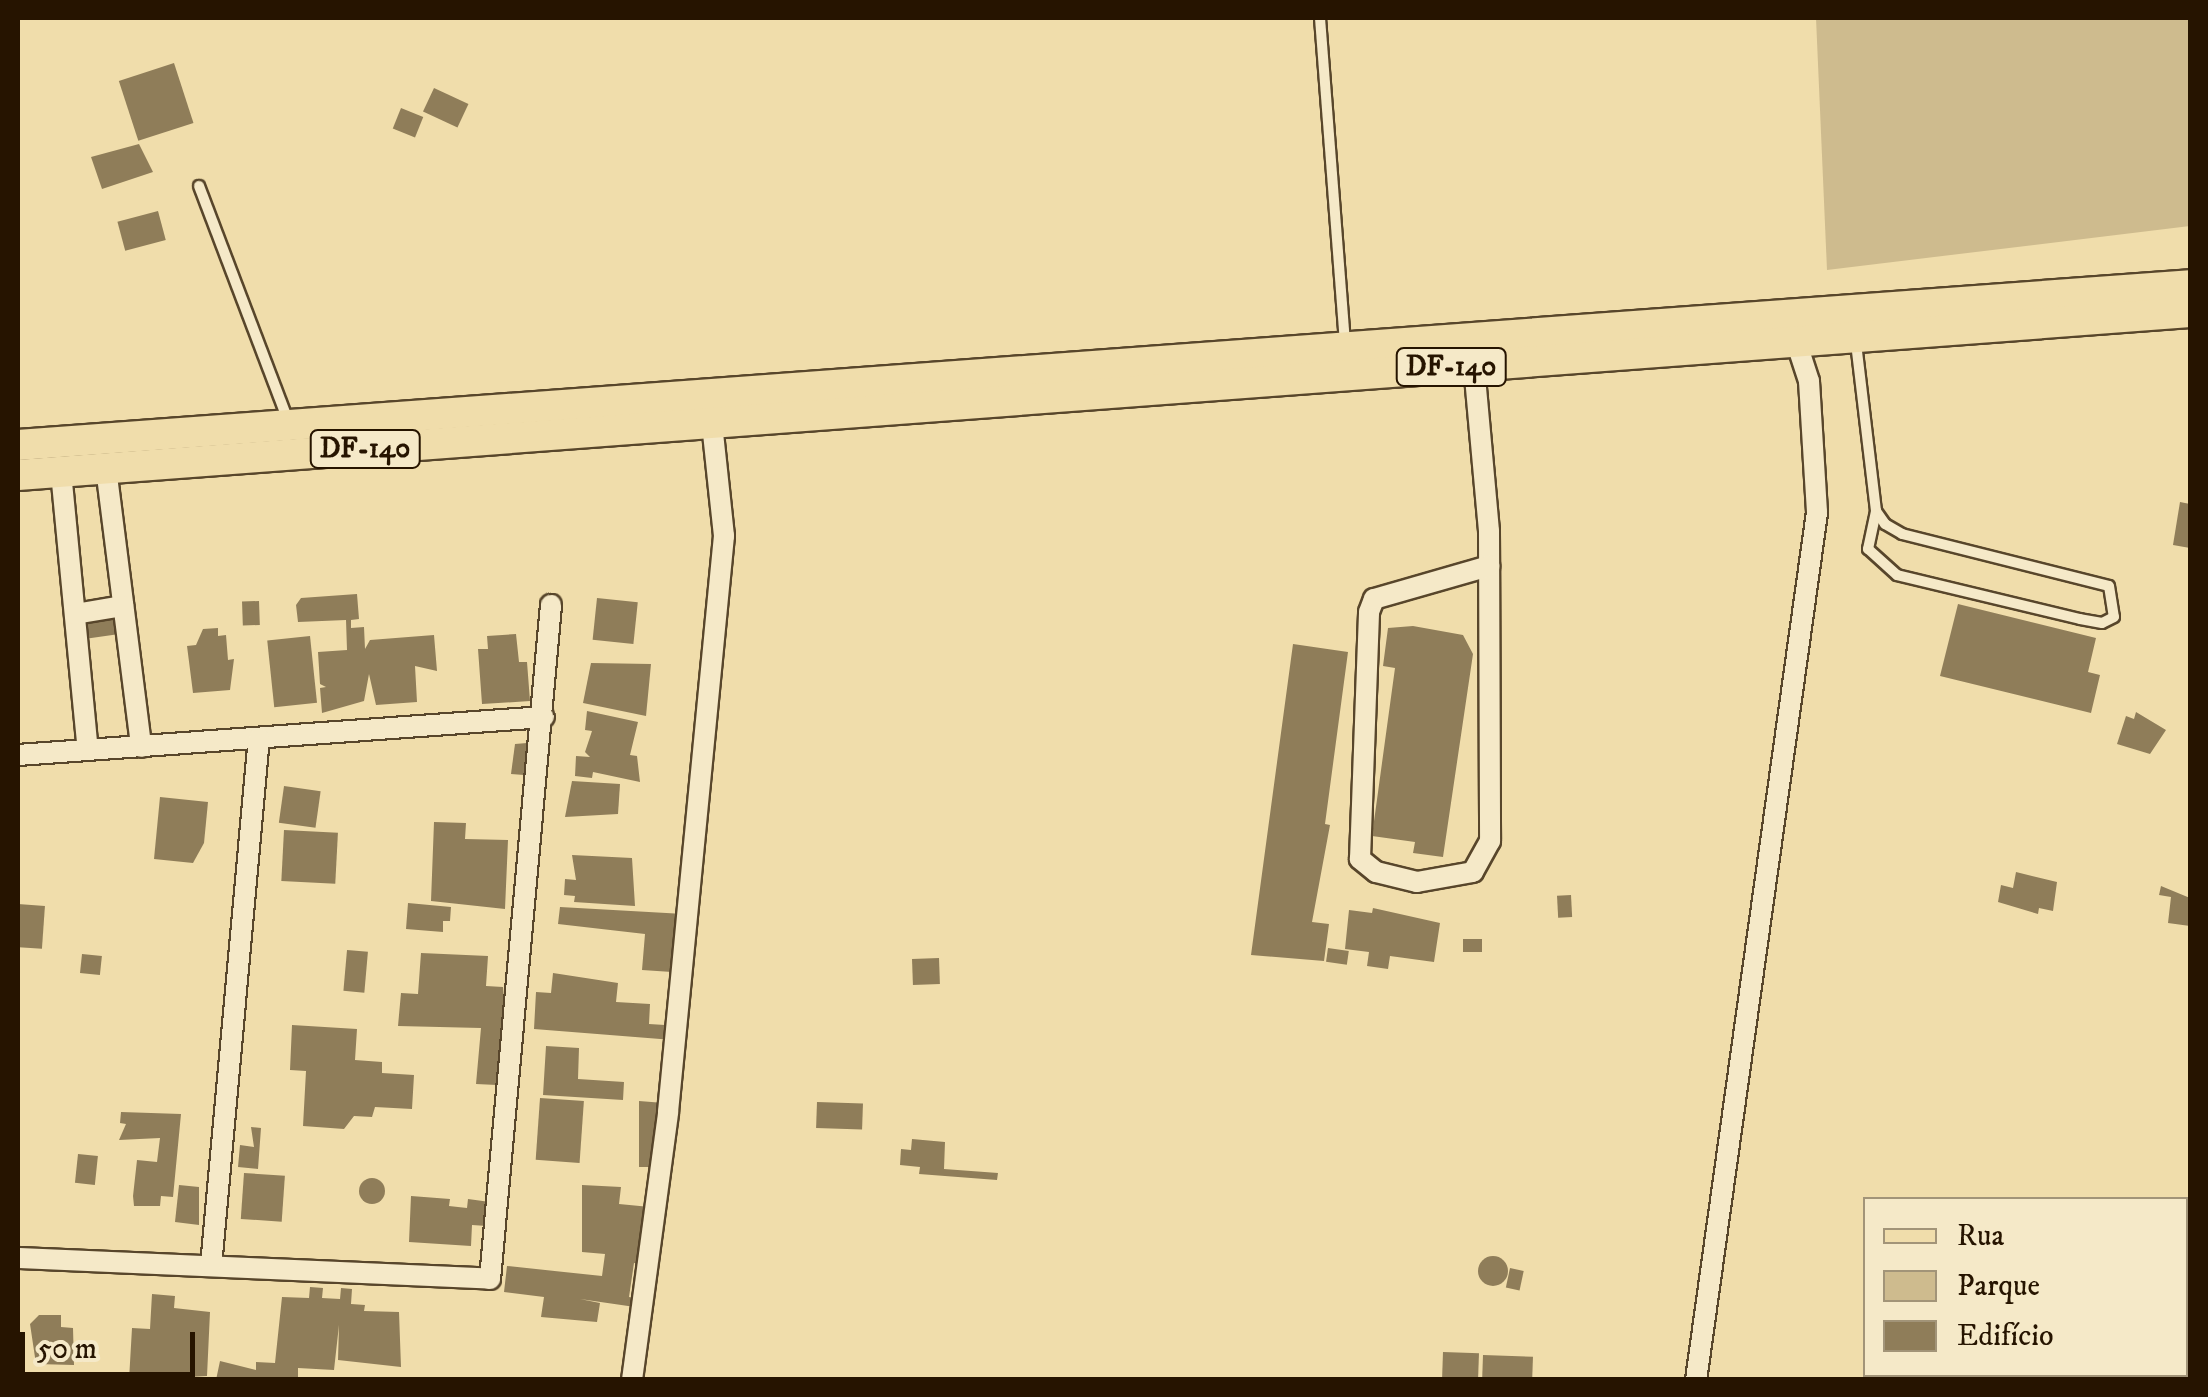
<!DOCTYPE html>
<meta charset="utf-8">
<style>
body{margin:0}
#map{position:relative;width:2208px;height:1397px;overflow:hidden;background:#f0ddab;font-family:"IM FELL DW Pica",serif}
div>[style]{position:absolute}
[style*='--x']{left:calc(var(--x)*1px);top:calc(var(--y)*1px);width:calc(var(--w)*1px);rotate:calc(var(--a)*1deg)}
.green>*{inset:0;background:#cebb8e}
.building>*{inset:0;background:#8f7d59;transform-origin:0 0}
.round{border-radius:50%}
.roads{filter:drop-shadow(2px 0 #58462b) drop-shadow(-2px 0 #58462b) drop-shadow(0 2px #58462b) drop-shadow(0 -2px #58462b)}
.lane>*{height:10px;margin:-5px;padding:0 5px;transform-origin:5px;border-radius:5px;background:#f5e9c8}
.street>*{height:20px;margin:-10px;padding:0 10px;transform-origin:10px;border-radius:10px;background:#f5e9c8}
.primary>*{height:30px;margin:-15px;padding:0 15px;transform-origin:15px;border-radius:15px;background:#f0ddab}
span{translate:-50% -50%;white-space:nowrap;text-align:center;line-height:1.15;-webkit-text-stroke:10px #f5e9c8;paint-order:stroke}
.shield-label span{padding:2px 8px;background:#f5e9c8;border:2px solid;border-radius:8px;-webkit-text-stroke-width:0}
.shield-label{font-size:28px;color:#261400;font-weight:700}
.frame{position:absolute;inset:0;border:20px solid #261400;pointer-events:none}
.legend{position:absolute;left:1863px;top:1197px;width:325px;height:180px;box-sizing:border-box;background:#f5e9c8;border:2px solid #a29478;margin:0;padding:12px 18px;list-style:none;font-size:30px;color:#261400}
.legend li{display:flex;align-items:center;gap:20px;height:50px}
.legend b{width:50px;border:2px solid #a29478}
.scale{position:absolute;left:20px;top:1332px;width:175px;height:45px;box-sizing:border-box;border:5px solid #261400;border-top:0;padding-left:12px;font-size:30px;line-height:35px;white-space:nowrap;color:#261400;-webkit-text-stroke:8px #f5e9c8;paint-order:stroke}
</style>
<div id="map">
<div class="green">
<i style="clip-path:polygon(1816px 18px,2190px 18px,2190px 226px,1827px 270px)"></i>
</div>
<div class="building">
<i style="left:174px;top:63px;width:63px;height:58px;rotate:72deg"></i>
<i style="left:434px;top:88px;width:38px;height:26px;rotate:25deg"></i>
<i style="left:401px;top:108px;width:24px;height:22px;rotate:22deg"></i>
<i style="clip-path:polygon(139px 144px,153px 172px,102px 189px,91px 157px)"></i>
<i style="left:158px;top:211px;width:30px;height:42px;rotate:75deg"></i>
<i style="clip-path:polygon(2180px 502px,2190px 504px,2190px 548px,2173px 545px)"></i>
<i style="clip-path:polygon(357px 594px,359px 619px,351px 620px,351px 628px,364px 627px,365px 649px,370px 640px,434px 635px,437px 671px,415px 666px,417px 702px,376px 705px,369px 674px,364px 701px,322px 713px,320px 688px,326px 687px,320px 684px,318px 652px,347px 650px,346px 620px,298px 622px,296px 605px,301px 598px)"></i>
<i style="left:597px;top:598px;width:41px;height:42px;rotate:6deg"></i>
<i style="left:259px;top:601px;width:24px;height:17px;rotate:88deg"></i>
<i style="clip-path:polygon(1958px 604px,2096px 638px,2088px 672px,2100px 675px,2091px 713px,1940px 676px)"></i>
<i style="left:118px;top:612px;width:22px;height:53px;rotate:82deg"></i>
<i style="clip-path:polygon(1413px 626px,1463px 635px,1473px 654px,1443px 857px,1413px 853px,1415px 842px,1372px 836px,1395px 668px,1383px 666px,1388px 628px)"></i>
<i style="clip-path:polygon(218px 628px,218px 636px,226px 635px,228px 660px,234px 659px,230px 690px,193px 693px,187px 646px,196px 645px,203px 629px)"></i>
<i style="clip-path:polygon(516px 634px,519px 662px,527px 662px,530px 701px,482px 704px,478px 649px,488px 649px,487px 636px)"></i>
<i style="left:310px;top:636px;width:67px;height:43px;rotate:84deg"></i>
<i style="clip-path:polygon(1293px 644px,1348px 652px,1325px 824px,1330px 825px,1312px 922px,1329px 924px,1324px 961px,1251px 955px)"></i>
<i style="clip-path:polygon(591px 663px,651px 664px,646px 716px,583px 703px)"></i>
<i style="clip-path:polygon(587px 711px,638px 722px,630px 755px,637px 756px,640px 782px,593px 772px,592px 778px,575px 776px,576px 756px,590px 757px,585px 752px,592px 731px,585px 730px)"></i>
<i style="clip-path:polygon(2136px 712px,2166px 730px,2150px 754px,2117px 744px,2126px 716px,2134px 719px)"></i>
<i style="clip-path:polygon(527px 743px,524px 775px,511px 774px,515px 744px)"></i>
<i style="clip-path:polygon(572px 781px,620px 784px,618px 814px,565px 817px)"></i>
<i style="left:284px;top:786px;width:37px;height:37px;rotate:8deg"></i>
<i style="clip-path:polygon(160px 797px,208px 802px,204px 843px,193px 863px,154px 859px)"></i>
<i style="clip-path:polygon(434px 822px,466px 823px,465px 839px,508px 840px,505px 909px,431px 901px)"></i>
<i style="left:284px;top:830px;width:54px;height:51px;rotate:3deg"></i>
<i style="clip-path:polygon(572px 855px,632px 858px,635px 906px,574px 902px,575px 896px,564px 895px,565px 879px,576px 880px)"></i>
<i style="clip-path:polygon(2016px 872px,2057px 882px,2053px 911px,2039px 908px,2038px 914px,1998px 902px,2001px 885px,2013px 888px)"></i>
<i style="clip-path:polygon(2161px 886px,2190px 898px,2190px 926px,2168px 923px,2171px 897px,2159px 895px)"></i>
<i style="left:1571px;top:895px;width:22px;height:14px;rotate:87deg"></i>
<i style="clip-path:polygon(408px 903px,451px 907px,450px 921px,443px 921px,443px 932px,406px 929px)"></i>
<i style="left:18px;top:904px;width:27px;height:43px;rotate:4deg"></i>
<i style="clip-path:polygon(560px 907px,684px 914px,672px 972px,642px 970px,645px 934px,558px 924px)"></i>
<i style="clip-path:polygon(1373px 908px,1440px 923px,1434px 962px,1390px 956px,1388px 969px,1367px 966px,1369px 952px,1345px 949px,1349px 910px,1372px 913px)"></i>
<i style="left:1463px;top:939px;width:19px;height:13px"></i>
<i style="left:1328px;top:948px;width:21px;height:14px;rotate:8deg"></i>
<i style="left:347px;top:950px;width:21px;height:41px;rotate:5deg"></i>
<i style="clip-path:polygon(421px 953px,488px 956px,486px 986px,503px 987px,504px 1000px,497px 1085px,476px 1084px,481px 1028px,398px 1026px,401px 993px,418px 994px)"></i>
<i style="left:82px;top:954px;width:20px;height:19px;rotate:6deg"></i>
<i style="left:939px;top:958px;width:26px;height:27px;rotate:88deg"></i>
<i style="clip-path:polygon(553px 973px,618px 983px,616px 1002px,650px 1004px,649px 1024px,665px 1025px,673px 1040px,534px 1029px,536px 992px,551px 993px)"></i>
<i style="clip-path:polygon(292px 1025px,357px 1029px,355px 1060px,382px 1062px,382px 1073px,414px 1075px,412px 1109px,375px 1107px,372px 1117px,354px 1116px,344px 1129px,303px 1126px,306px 1071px,290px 1070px)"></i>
<i style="clip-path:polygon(546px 1046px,579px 1048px,578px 1079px,624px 1082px,623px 1100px,543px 1095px)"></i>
<i style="left:540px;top:1098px;width:44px;height:62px;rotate:4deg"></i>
<i style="clip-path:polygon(639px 1101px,664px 1103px,655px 1167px,639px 1167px)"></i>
<i style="left:817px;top:1102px;width:46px;height:26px;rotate:2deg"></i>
<i style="clip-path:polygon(121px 1112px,181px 1114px,173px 1197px,161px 1196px,160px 1206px,134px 1206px,133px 1196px,137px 1160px,157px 1162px,160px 1138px,119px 1140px,126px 1124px,120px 1123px)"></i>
<i style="clip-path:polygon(251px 1127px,261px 1128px,258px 1169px,238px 1167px,240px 1145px,254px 1147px)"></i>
<i style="clip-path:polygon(912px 1139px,945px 1142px,944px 1169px,998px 1173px,997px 1180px,919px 1174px,920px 1167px,900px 1165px,901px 1149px,911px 1150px)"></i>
<i style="left:78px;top:1154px;width:20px;height:29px;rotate:6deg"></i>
<i style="left:244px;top:1173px;width:41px;height:46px;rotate:4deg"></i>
<i class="round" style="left:359px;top:1178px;width:26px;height:26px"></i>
<i style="clip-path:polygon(179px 1185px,199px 1187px,199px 1225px,175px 1222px)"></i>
<i style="clip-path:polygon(582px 1185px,621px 1187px,619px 1204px,650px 1207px,642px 1264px,634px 1263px,629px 1297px,636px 1298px,635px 1307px,580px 1299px,600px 1303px,597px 1322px,541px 1317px,544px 1297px,504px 1292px,507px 1266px,602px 1276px,605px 1254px,582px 1252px)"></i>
<i style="clip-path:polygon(411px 1196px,450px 1199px,449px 1206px,467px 1208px,468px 1199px,490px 1202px,487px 1226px,472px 1225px,471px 1246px,409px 1242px)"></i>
<i class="round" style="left:1478px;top:1256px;width:30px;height:30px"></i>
<i style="left:1510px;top:1268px;width:14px;height:20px;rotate:12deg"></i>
<i style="clip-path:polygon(310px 1287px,323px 1288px,322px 1298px,340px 1299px,341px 1288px,352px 1289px,351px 1304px,365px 1305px,364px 1311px,399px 1312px,401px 1367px,338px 1360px,339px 1325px,334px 1370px,298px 1368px,298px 1380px,216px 1380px,220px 1361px,256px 1370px,256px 1362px,275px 1363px,282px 1297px,309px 1298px)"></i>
<i style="clip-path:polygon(152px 1294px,175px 1296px,174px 1308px,210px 1312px,207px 1376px,129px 1380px,132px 1328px,150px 1329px)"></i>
<i style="clip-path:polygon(39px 1315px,61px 1315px,61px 1327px,73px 1328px,74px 1365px,36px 1364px,30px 1324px)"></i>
<i style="left:1443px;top:1352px;width:36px;height:28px;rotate:2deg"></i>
<i style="left:1483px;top:1355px;width:50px;height:25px;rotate:2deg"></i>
</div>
<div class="roads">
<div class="lane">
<i style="--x:1320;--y:18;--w:329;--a:85.6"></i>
<i style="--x:199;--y:186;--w:250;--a:69.2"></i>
<i style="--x:1856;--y:343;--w:169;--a:83.2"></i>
<i style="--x:1876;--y:511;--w:16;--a:55"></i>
<i style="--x:1885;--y:524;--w:20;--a:30"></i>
<i style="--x:1902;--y:534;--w:213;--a:14.1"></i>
<i style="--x:2109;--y:586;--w:31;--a:81"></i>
<i style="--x:2114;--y:617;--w:13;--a:153"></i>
<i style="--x:2102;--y:623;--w:22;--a:-170"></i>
<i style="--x:2080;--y:619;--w:188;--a:-166.5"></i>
<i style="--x:1897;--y:575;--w:39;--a:-138"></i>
<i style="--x:1868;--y:549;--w:39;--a:-78"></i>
</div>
<div class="street">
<i style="--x:1474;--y:366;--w:166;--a:84.8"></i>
<i style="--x:1489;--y:531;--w:310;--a:89.8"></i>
<i style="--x:1490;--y:841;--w:35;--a:119"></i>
<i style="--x:1473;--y:872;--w:57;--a:169.9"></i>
<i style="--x:1417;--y:882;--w:42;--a:-166.3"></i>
<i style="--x:1376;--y:872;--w:21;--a:-141"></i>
<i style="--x:1360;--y:859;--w:247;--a:-87.9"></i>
<i style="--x:1369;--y:612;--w:14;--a:-69"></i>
<i style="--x:1374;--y:599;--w:120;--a:-16"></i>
<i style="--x:106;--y:468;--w:281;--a:82.8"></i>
<i style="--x:61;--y:472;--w:279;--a:84.5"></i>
<i style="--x:75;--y:614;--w:49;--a:-9.5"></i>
<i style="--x:18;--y:755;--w:527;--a:-4.13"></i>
<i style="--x:18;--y:1258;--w:472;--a:2.5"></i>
<i style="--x:490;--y:1279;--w:677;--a:-84.83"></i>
<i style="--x:211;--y:1266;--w:530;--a:-84.81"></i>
<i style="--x:632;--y:1380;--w:270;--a:-82.3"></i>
<i style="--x:668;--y:1112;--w:579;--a:-84.45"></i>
<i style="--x:724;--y:536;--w:114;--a:-96.1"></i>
<i style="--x:1696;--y:1380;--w:876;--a:-82.06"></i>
<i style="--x:1817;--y:512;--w:131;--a:-93.5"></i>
<i style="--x:1809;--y:381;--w:42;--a:-108"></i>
</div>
<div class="primary">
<i style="--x:18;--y:445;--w:2178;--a:-4.21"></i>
<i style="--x:18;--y:475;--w:2178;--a:-4.29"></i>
</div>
</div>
<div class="shield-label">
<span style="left:1451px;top:367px">DF-140</span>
<span style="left:365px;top:449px">DF-140</span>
</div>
<div class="frame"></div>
<ul class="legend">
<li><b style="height:12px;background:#f0ddab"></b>Rua</li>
<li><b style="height:28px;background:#cebb8e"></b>Parque</li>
<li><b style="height:28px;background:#8f7d59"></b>Edifício</li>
</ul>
<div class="scale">50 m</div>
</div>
